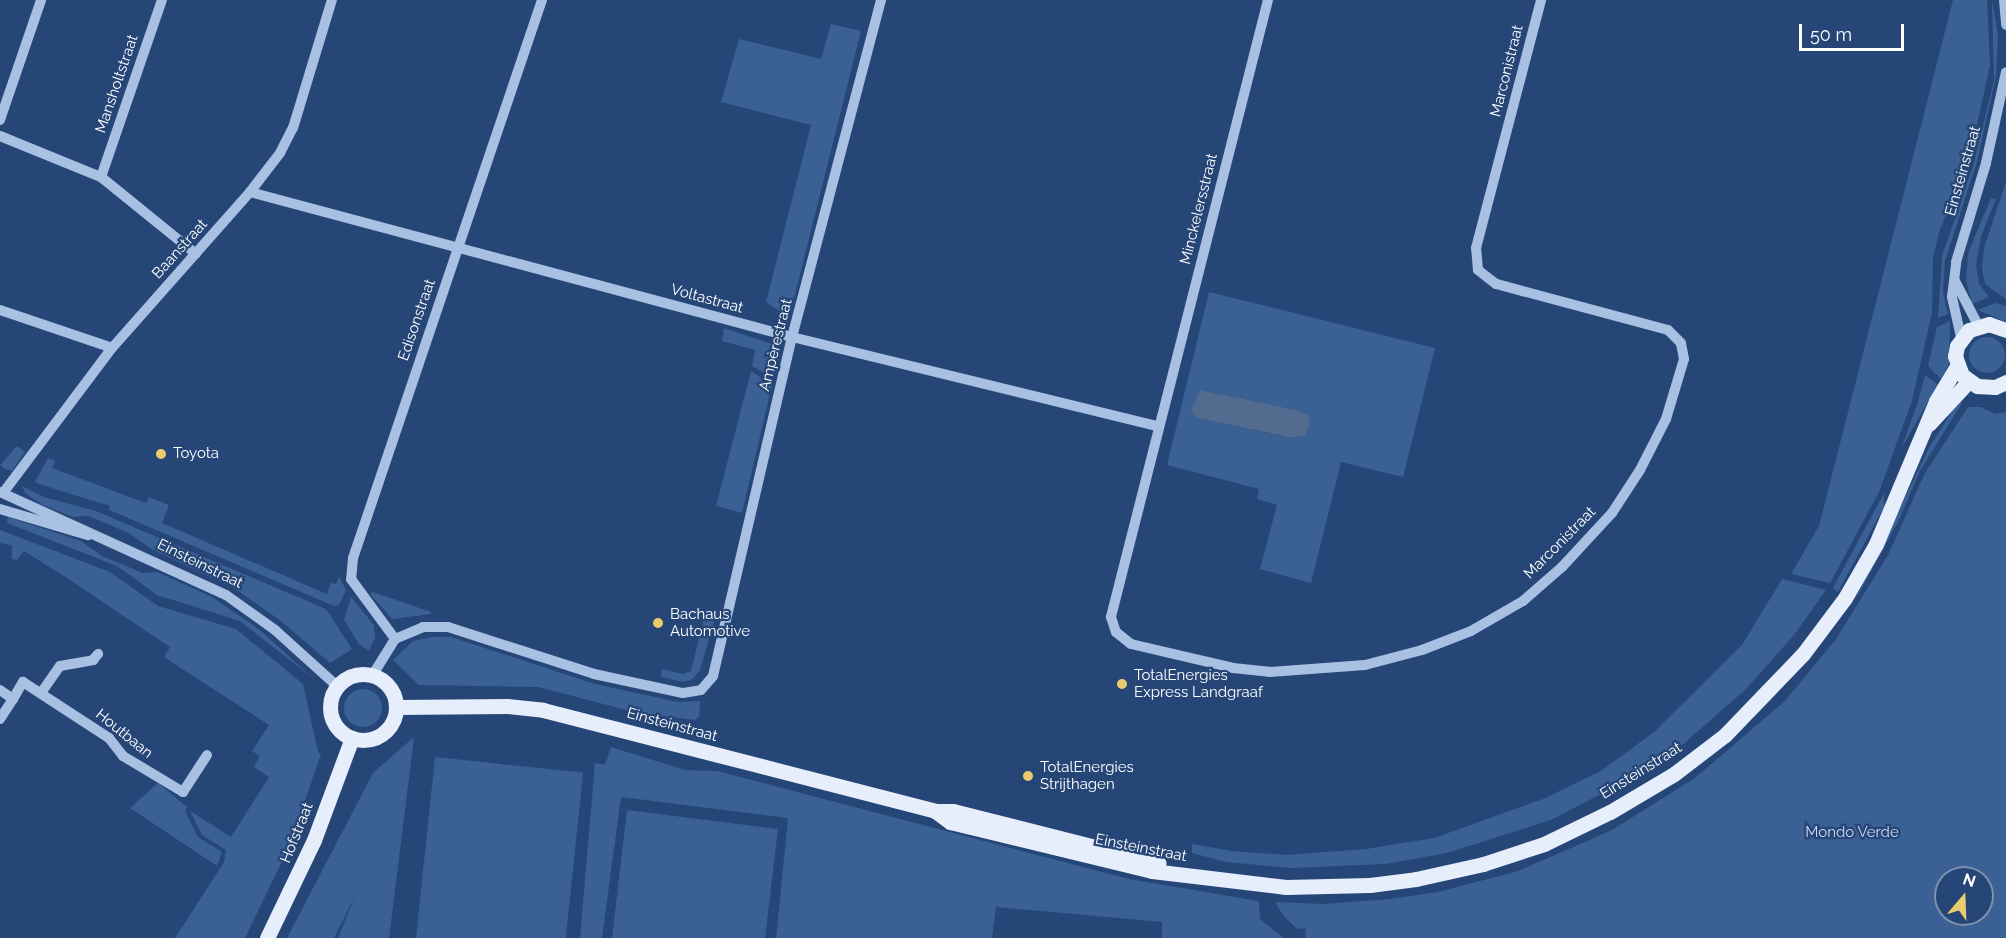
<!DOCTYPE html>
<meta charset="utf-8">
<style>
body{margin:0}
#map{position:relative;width:2006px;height:938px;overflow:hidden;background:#264677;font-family:Raleway,sans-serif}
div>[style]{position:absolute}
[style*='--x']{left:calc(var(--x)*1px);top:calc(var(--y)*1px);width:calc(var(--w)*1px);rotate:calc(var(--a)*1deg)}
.green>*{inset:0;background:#3a6094;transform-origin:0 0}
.round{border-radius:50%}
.water>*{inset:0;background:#536b8e}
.minor>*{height:10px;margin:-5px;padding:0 5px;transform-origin:5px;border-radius:5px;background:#a8c0e2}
.major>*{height:15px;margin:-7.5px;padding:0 7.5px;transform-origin:7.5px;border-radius:7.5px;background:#e6eefc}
.major>.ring{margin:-7.5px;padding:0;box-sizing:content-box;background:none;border:15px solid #e6eefc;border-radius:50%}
.dots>*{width:16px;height:16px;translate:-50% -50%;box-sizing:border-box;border:3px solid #264677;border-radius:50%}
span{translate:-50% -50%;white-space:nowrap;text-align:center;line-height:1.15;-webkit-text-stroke:4.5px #264677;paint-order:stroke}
.street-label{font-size:15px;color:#fff}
.poi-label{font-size:15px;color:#fff}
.left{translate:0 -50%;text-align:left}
.park-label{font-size:15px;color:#cadbf2}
.north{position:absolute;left:1934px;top:866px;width:60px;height:60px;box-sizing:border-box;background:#264677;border:2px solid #7d90ad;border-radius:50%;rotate:19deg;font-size:16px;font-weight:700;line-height:24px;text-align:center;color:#fff}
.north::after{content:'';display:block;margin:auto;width:21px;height:27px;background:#eacb6d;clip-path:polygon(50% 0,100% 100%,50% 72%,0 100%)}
.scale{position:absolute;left:1799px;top:24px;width:105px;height:27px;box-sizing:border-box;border:3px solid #fff;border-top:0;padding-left:8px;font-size:18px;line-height:21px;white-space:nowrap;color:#fff;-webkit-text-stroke:4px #264677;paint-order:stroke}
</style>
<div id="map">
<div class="green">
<i style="clip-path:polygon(1953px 0,1987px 0,1990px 65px,1970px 157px,1939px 232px,1933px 258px,1932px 312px,1912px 401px,1879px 492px,1830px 583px,1791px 574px,1819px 526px)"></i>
<i style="clip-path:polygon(1992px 0,1998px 35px,1996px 76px,1977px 162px,1945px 261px,1943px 292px,1948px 314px,1938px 318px,1942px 256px,1973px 166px,1994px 80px)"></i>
<i style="clip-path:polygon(831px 24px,861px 31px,789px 318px,766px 302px,811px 125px,721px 102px,739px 39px,821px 59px)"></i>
<i style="clip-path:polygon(2006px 182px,2006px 299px,1985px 284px,1982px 268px,1984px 248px)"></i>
<i style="clip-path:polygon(1991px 198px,1996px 199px,1981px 236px,1976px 265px,1979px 284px,1989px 297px,1972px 304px,1966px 281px,1968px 253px)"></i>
<i style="clip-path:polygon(evenodd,1209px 292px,1435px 348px,1403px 477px,1341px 462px,1311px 583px,1260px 569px,1277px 505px,1257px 499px,1259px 489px,1167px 465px,1209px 292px,1200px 390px,1297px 410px,1305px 436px,1291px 438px,1197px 418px,1200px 390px)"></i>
<i style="clip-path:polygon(1995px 303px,2006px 306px,2006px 322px,1978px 310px)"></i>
<i style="clip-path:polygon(1950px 321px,1949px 364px,1941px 379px,1928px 366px,1937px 327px)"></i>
<i style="clip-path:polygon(724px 328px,775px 345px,778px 353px,775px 379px,752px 366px,755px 350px,722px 341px)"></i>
<i class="round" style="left:1969px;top:337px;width:36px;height:36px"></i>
<i style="clip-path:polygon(751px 371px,772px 385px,742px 513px,716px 506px)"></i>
<i style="clip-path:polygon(1925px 375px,1938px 385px,1901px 449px,1918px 402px)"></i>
<i style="clip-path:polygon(1959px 400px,1962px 403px,1920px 471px,1898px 522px,1854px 602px,1929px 448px)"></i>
<i style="clip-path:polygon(evenodd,1968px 407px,1981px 407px,1995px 414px,2006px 412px,2006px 938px,1306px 938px,1305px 928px,1297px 929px,1283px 915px,1275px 902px,1323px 904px,1390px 899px,1438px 892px,1518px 871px,1612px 830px,1695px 778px,1785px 701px,1836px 639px,1888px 555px,1925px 473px,1968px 407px,1946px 878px,1982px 878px,1982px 914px,1946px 914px,1946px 878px)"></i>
<i style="clip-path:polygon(17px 446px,25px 452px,12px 471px,5px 469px,0 465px)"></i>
<i style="clip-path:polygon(48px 458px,55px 461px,52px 468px,146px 503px,149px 497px,169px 505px,162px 523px,327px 594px,331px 583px,336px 584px,339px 577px,346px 590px,339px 605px,334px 606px,121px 515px,109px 510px,110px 506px,39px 484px,35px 482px)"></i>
<i style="clip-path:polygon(22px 486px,44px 497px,96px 511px,326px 609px,352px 649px,330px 663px,281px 621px,234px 588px,151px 549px,129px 533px,88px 516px,73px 517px,41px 504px,25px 493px)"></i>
<i style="clip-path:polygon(1884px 493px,1884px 507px,1838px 592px,1833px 588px)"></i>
<i style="clip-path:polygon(8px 517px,81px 541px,102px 556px,143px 573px,157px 572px,212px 597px,260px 630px,314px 679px,240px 621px,157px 595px,117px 566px,7px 523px)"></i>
<i style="clip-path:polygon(0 530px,110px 572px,158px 606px,236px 629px,303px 684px,318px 752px,321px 754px,289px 847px,245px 938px,175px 938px,224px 862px,226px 850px,202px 835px,190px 811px,231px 837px,269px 777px,254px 767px,260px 756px,252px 751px,269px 725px,173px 663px,164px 657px,170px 647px,67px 578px,24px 551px,17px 560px,12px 559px,12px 545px,0 543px)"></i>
<i style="clip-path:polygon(1782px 579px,1826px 590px,1794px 635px,1746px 689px,1681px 746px,1639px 774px,1551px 820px,1447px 853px,1385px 864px,1291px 868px,1226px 862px,1192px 853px,1192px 844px,1232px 851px,1286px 855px,1366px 849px,1434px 838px,1543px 799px,1601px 771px,1654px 732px,1742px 645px)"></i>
<i style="clip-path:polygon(373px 592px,431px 612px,431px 614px,392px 619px,370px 594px)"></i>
<i style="clip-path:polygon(351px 597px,374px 625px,375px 638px,369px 651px,359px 644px,344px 620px)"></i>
<i style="clip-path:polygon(705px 614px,715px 618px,700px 670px,693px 679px,683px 682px,661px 677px,662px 669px,683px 674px,691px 671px)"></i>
<i style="clip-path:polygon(432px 637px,451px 637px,595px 684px,678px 702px,700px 701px,699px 717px,695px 720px,634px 712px,538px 687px,419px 685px,393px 660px,413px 641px)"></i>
<i class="round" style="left:344px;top:689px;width:38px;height:38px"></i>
<i style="clip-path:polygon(414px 737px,389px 938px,338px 938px,355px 896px,334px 938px,287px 938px,373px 773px)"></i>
<i style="clip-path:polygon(611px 747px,685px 770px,717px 771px,1129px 879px,1259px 901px,1260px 919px,1284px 938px,1162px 938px,1162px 922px,996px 907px,992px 938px,776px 938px,788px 818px,621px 797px,602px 938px,580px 938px,595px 763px,605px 765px)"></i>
<i style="left:435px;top:757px;width:149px;height:182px;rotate:6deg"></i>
<i style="clip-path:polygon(158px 783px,187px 807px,185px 811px,198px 837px,222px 852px,217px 866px,130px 808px)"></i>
<i style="clip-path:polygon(627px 810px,778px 829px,765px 938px,612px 938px)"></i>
</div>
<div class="water">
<i style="clip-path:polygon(1200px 390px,1297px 410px,1309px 416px,1309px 427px,1305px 436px,1292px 438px,1197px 418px,1191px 411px)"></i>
</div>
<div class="minor">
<i style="--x:542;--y:0;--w:589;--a:108.71"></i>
<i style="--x:353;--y:558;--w:21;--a:95"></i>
<i style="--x:351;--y:579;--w:74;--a:53.7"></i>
<i style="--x:395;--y:639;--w:30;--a:-23"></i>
<i style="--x:423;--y:627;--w:25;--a:0"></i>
<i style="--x:448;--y:627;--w:153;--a:17.8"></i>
<i style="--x:594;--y:674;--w:91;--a:12.1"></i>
<i style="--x:683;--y:693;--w:18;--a:-9"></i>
<i style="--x:701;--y:690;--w:18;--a:-49"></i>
<i style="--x:713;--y:676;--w:348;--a:-76.9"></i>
<i style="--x:792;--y:337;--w:349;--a:-75.2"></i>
<i style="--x:1268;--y:0;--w:637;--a:104.28"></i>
<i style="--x:1111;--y:617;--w:16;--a:72"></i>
<i style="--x:1116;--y:632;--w:19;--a:39"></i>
<i style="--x:1131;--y:644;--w:105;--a:13.2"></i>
<i style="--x:1233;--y:668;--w:36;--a:6"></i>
<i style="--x:1269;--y:672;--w:96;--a:-4.2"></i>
<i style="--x:1365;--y:665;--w:59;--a:-14.7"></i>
<i style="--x:1422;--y:650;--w:53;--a:-21.2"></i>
<i style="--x:1471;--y:631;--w:60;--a:-30"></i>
<i style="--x:1523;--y:601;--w:52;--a:-41.1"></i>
<i style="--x:1562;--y:567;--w:74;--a:-47.2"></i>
<i style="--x:1612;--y:513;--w:51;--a:-56.9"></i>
<i style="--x:1640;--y:470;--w:57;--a:-63"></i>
<i style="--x:1666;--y:419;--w:63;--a:-73.3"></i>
<i style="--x:1684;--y:359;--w:16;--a:-101"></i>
<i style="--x:1681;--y:343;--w:18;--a:-135"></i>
<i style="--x:1668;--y:330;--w:178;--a:-165"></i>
<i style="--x:1496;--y:284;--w:23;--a:-142"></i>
<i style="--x:1478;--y:270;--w:22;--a:-95"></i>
<i style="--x:1476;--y:248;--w:256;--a:-75.3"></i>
<i style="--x:2004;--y:0;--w:25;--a:85"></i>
<i style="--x:0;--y:120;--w:127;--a:-71.1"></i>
<i style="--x:0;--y:136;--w:109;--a:22.1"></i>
<i style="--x:101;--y:177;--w:122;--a:39"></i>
<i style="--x:101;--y:177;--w:187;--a:-71"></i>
<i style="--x:250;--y:192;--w:561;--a:14.98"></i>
<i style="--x:792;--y:337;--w:377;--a:13.7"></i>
<i style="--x:1955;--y:281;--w:50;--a:62.4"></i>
<i style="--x:0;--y:310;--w:118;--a:18.7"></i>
<i style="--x:1961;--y:337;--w:41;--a:-102.7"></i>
<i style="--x:1952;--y:297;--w:35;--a:-83"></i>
<i style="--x:1956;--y:262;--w:103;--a:-73.1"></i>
<i style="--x:1986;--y:163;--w:93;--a:-77.6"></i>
<i style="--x:0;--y:492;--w:248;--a:24.5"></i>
<i style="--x:226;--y:595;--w:60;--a:35.5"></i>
<i style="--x:275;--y:630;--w:84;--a:42.1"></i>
<i style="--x:3;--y:493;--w:181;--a:-53.1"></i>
<i style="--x:112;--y:348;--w:208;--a:-48.5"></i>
<i style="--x:250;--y:192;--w:49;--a:-52.4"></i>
<i style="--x:280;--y:153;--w:28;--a:-63"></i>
<i style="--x:293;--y:128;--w:134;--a:-73.1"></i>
<i style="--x:0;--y:509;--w:92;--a:16.5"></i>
<i style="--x:372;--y:676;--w:44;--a:-58.1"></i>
<i style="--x:0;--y:690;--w:16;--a:35"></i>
<i style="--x:13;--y:699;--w:20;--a:-60"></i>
<i style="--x:23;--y:682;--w:103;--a:33.1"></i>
<i style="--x:109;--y:738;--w:23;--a:52"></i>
<i style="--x:123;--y:756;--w:70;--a:31"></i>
<i style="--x:183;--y:792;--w:44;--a:-57"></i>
<i style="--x:41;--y:693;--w:33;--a:-55"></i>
<i style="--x:60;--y:666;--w:34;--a:-10"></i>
<i style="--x:93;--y:660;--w:8;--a:-50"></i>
<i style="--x:0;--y:719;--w:24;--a:-57"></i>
</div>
<div class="major">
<i style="--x:2006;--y:330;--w:18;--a:-161"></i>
<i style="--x:1989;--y:324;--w:21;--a:163"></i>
<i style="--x:1969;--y:330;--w:20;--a:127"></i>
<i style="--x:1957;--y:346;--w:10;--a:101"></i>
<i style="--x:1955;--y:356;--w:20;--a:70"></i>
<i style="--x:1962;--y:375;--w:19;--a:36"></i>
<i style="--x:1977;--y:386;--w:18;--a:3"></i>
<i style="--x:1995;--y:387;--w:12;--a:-24"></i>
<i style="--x:1929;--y:424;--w:57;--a:-47.1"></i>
<i class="ring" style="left:330px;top:674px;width:51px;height:51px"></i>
<i style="--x:396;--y:707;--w:111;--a:-0.5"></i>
<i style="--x:507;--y:706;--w:36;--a:6"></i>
<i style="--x:543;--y:710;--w:405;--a:14.4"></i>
<i style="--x:935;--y:811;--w:18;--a:0"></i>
<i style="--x:953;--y:811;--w:212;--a:14.2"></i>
<i style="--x:935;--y:811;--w:19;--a:36"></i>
<i style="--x:950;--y:822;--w:208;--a:13.6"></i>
<i style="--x:1152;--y:871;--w:135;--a:6.8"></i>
<i style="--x:1286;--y:887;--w:84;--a:-1.4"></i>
<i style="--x:1370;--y:885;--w:46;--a:-7.4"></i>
<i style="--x:1416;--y:879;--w:69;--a:-12.6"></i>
<i style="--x:1483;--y:864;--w:64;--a:-18.2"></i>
<i style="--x:1544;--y:844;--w:73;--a:-25.9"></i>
<i style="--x:1610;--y:812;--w:74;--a:-30.7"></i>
<i style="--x:1674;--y:774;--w:64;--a:-37.4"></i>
<i style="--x:1725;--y:735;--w:112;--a:-46.1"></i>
<i style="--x:1803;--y:654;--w:70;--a:-53.1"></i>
<i style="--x:1845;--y:598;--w:62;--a:-60.1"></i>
<i style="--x:1876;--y:544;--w:155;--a:-67.2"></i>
<i style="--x:1936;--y:401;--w:41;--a:-59"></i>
<i style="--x:267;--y:938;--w:109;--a:-64.4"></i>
<i style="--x:314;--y:840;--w:109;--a:-69.6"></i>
</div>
<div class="dots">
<i style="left:161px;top:454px;background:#eacb6d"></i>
<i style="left:658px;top:623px;background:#eacb6d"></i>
<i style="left:1122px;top:684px;background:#eacb6d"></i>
<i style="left:1028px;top:776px;background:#eacb6d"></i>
</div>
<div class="street-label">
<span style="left:1507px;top:71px;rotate:-76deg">Marconistraat</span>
<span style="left:117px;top:84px;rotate:-71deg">Mansholtstraat</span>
<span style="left:1963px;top:171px;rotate:-74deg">Einsteinstraat</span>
<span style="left:1199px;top:209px;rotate:-76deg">Minckelersstraat</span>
<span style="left:180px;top:249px;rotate:-48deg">Baanstraat</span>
<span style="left:707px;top:299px;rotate:15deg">Voltastraat</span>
<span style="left:417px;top:320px;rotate:-71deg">Edisonstraat</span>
<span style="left:776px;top:345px;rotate:-76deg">Ampèrestraat</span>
<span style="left:1560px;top:543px;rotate:-45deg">Marconistraat</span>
<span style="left:200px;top:564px;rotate:26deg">Einsteinstraat</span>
<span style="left:672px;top:725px;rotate:15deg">Einsteinstraat</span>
<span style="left:124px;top:734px;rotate:39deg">Houtbaan</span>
<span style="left:1641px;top:771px;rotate:-32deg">Einsteinstraat</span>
<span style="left:297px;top:833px;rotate:-68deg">Hofstraat</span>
<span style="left:1141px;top:848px;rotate:11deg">Einsteinstraat</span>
</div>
<div class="poi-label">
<span class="left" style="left:173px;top:454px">Toyota</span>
<span class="left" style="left:670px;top:623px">Bachaus<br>Automotive</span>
<span class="left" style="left:1134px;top:684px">TotalEnergies<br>Express Landgraaf</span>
<span class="left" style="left:1040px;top:776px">TotalEnergies<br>Strijthagen</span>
</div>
<div class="park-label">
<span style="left:1852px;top:833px">Mondo Verde</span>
</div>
<div class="north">N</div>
<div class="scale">50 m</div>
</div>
